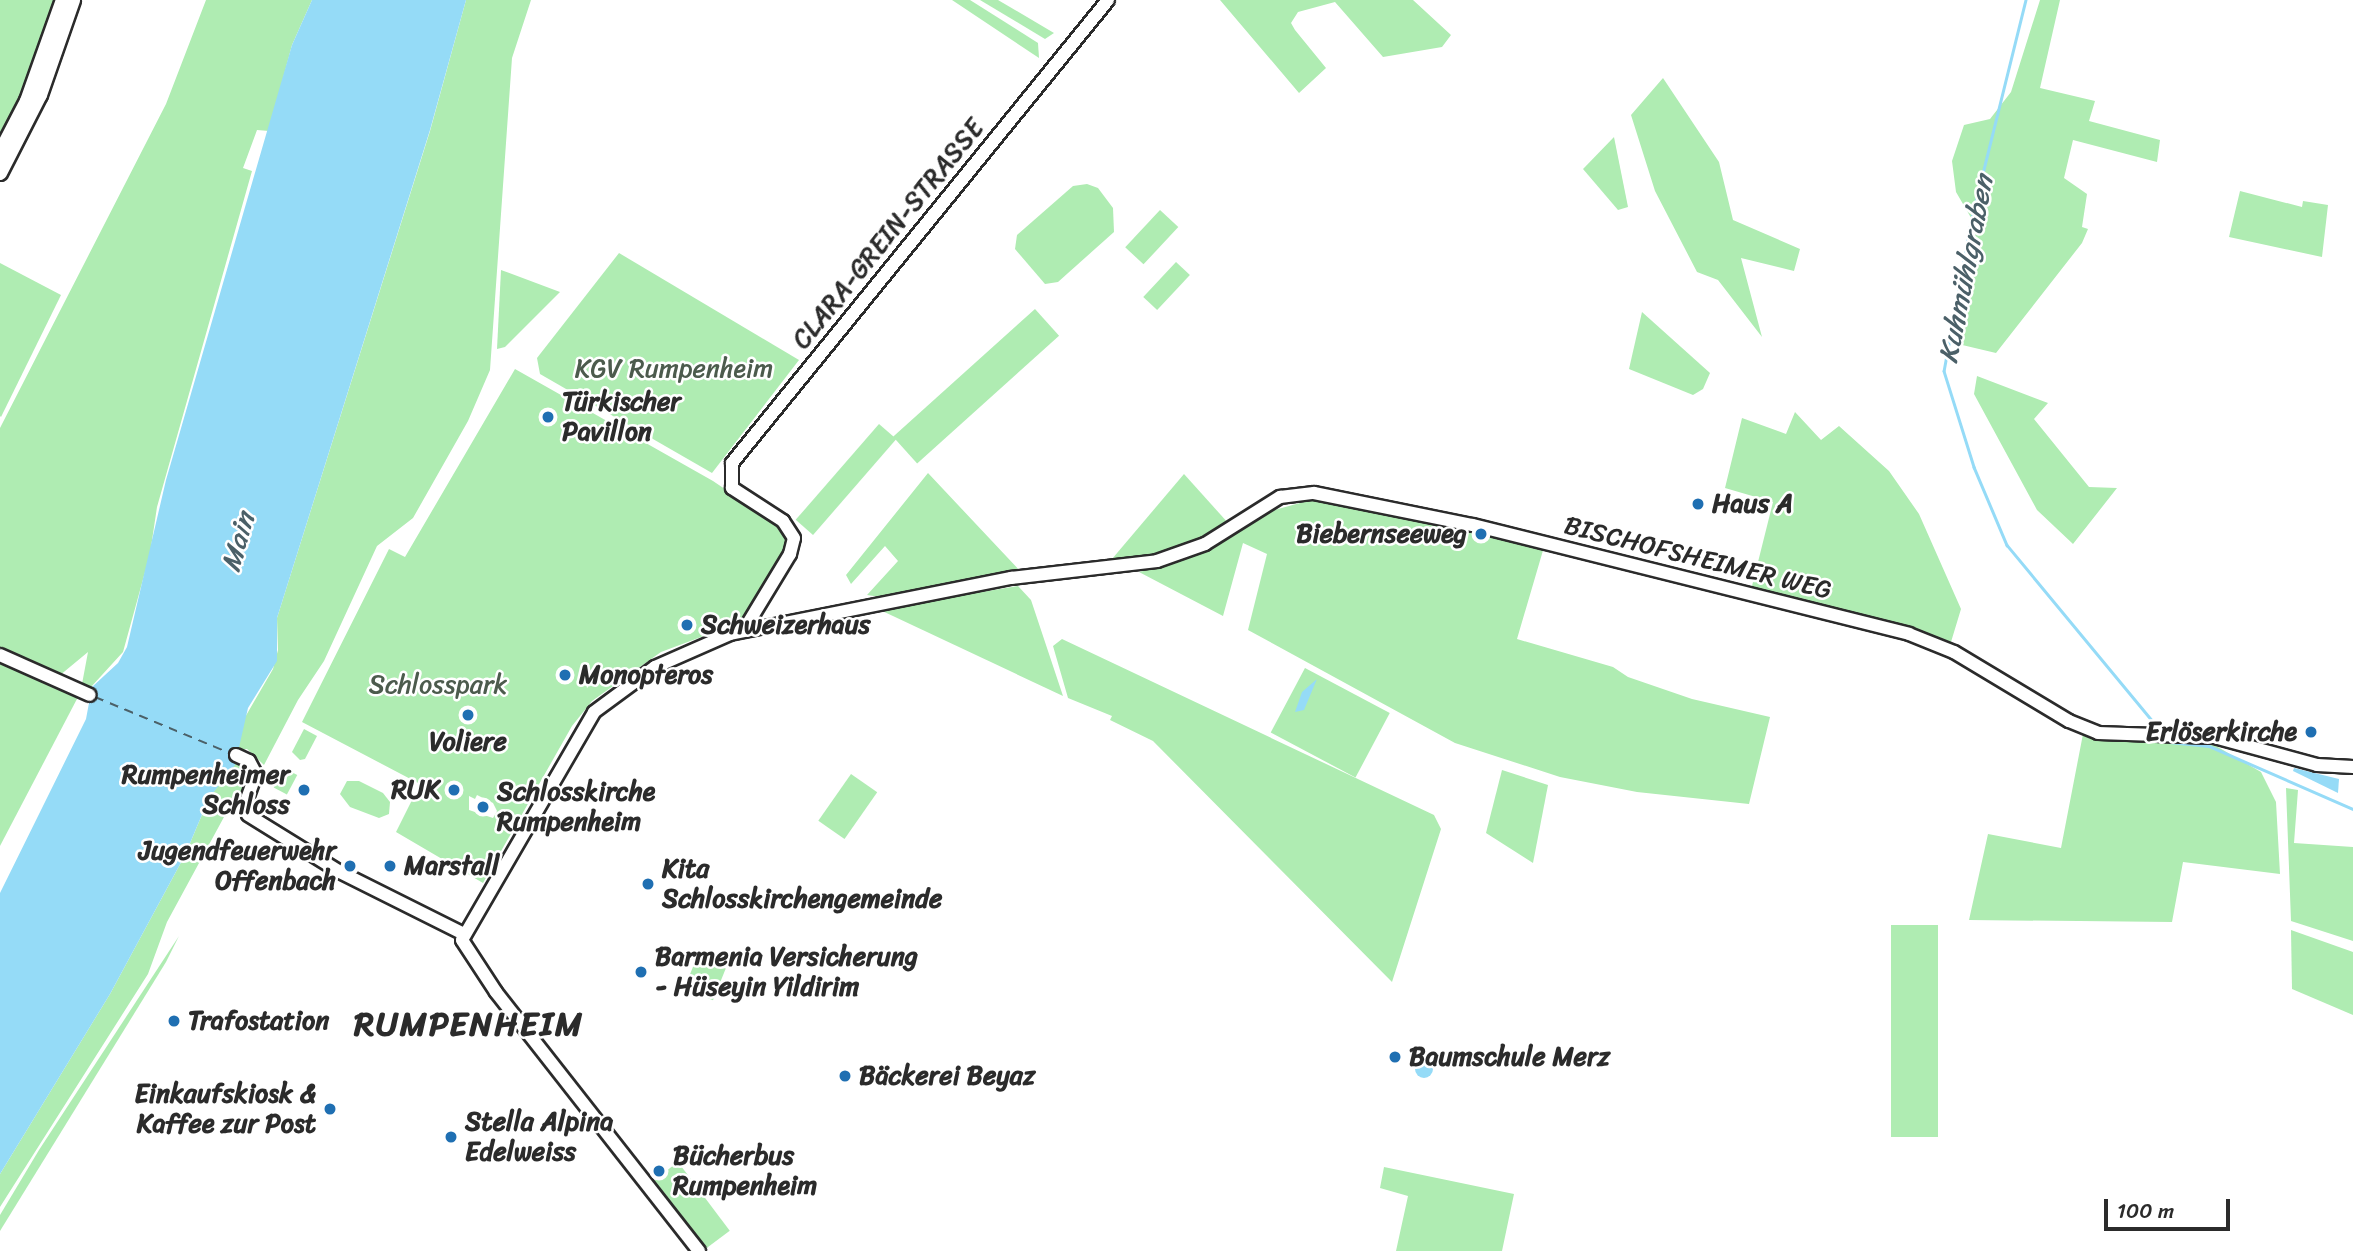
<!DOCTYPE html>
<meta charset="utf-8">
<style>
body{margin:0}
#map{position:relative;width:2353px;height:1251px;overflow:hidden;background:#fff;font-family:Sriracha,sans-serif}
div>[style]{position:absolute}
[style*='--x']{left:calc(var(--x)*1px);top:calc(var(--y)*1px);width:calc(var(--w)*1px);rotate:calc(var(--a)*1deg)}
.green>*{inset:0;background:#afecb2;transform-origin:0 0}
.water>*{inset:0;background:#95dbf7}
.round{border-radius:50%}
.stream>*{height:2.5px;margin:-1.25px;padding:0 1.25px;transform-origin:1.25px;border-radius:1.25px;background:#95dbf7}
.ferry>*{height:2px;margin-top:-1px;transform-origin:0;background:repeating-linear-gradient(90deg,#4b6068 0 9px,transparent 0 16px)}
.roads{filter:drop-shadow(2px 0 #2b2b2b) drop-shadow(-2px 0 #2b2b2b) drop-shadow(0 2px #2b2b2b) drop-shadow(0 -2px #2b2b2b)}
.tertiary>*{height:12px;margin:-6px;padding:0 6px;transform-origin:6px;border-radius:6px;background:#fff}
.secondary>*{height:14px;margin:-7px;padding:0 7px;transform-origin:7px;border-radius:7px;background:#fff}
.dots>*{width:19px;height:19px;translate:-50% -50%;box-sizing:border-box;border:4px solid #fff;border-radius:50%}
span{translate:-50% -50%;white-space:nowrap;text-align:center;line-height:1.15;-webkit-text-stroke:5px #fff;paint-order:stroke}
.street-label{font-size:26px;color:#2b2b2b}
.park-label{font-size:26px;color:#4c5b4d}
.poi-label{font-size:26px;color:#2b2b2b;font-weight:700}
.left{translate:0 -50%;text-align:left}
.right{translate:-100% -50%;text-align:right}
.water-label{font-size:28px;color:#4b6068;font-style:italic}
.district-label{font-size:33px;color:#2b2b2b;font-weight:700;letter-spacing:2px}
.scale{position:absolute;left:2104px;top:1199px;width:126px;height:32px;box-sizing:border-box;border:4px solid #2b2b2b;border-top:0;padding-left:9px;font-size:21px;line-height:24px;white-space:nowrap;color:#2b2b2b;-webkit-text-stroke:5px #fff;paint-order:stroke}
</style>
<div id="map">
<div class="green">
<i style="clip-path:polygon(0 0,54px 0,20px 100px,0 140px)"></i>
<i style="clip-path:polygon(206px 0,312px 0,292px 45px,269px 131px,257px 130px,243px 168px,252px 171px,157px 507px,150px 554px,123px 652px,91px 687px,82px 684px,88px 652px,59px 676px,0 650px,0 428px,166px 104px)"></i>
<i style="clip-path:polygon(466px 0,531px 0,512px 58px,490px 370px,468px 421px,413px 518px,377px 546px,324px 661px,298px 700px,264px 765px,247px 749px,238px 750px,244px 719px,273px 669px,278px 650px,277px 618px,430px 131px)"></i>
<i style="clip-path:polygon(952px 0,970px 0,1038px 43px,1039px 58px)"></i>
<i style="clip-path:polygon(980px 0,998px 0,1054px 33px,1045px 39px)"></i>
<i style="clip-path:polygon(1220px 0,1413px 0,1451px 35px,1442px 47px,1383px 57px,1335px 2px,1298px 12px,1291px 23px,1295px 30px,1326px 68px,1299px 93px)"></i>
<i style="clip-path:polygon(2040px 0,2060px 0,2040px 88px,2095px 101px,2089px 121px,2160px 140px,2157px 162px,2073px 140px,2064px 178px,2087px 194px,2082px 227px,2088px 229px,2082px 243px,1996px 353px,1958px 344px,1960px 298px,1977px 228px,1956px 192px,1952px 161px,1964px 125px,1990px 119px,2011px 92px)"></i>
<i style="clip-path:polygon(1663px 78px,1719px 162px,1733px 220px,1800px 249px,1794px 271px,1741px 258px,1762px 337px,1718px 280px,1697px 272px,1655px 191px,1631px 115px)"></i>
<i style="clip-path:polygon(1614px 137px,1628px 207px,1618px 210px,1583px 169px)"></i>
<i style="clip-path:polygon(1087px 184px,1098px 188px,1113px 208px,1114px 232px,1058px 282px,1045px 284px,1015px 249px,1017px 235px,1073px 186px)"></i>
<i style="clip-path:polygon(2240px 191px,2302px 207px,2303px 201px,2328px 205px,2322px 257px,2229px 237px)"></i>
<i style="left:1160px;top:210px;width:25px;height:51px;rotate:43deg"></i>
<i style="clip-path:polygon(619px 253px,799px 360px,712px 473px,540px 374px,537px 358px)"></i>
<i style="left:1176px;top:262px;width:19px;height:48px;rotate:43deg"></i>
<i style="clip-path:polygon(0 263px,61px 295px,1px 417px,0 416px)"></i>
<i style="clip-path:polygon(501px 270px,560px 292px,505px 347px,497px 349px)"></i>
<i style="left:1035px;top:309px;width:36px;height:191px;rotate:48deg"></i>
<i style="clip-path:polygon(1642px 312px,1710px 373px,1703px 389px,1693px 395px,1629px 369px)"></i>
<i style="clip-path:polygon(evenodd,515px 369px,713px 481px,781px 527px,788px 546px,741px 622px,661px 652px,592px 701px,572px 726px,483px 883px,396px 832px,420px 784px,302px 722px,389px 549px,405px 557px,515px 369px,477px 795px,493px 803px,497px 811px,493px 818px,469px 810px,469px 796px,475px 799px,477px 795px)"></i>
<i style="clip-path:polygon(1977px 376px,2048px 403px,2034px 419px,2089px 487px,2117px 488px,2073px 544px,2037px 510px,1974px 394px)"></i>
<i style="clip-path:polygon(1795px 412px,1821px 440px,1839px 426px,1889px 471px,1919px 514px,1961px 609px,1951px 642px,1751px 590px,1773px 502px,1725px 488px,1742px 418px,1786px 434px)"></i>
<i style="left:879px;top:424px;width:23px;height:127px;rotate:41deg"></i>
<i style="clip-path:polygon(928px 473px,1021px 572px,880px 597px,867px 595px,898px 561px,885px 546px,851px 584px,846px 575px)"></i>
<i style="clip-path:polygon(1184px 474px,1229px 524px,1176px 550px,1143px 559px,1112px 559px)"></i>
<i style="clip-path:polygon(1311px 500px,1544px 547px,1517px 639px,1613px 667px,1628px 677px,1692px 699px,1770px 717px,1749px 804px,1637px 792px,1560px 777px,1455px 743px,1248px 630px,1267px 554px,1243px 543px,1223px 616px,1139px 572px,1176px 563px,1226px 540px,1267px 512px)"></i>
<i style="clip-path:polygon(1018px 586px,1031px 600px,1063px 696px,878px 609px)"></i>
<i style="clip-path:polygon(1062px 639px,1434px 815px,1441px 829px,1392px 982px,1153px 741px,1110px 720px,1112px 716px,1068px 698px,1053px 646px)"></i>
<i style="clip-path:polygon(0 658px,78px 697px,0 846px)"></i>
<i style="left:1305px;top:668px;width:96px;height:73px;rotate:28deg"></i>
<i style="clip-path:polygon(304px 729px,317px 736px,305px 759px,300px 760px,292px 752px)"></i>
<i style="clip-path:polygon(2083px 734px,2137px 741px,2204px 739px,2261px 772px,2276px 802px,2280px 874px,2183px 862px,2172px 922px,1969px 920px,1988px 834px,2061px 848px)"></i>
<i style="clip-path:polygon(236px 761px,248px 769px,250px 778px,241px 812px,224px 817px,167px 922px,148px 974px,0 1207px,0 1174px,110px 994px,185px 855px,209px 798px)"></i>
<i style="left:284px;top:768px;width:15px;height:22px;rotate:28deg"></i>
<i style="clip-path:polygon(1502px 770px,1548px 785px,1533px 863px,1486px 833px)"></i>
<i style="left:851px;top:774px;width:32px;height:57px;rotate:35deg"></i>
<i style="clip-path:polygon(347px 781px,359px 781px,383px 793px,390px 802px,389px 814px,379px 818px,350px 807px,340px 794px)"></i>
<i style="clip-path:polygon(2286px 788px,2298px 790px,2294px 843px,2353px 847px,2353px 941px,2291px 921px)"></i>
<i style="left:1891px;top:925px;width:47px;height:212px"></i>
<i style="clip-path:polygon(2291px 930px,2353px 952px,2353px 1015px,2292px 989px)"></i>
<i style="clip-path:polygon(179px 936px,166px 962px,0 1231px,0 1215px,39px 1150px)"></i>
<i style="left:697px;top:957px;width:31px;height:34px;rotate:22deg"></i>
<i style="left:678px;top:1162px;width:86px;height:31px;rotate:53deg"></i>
<i style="clip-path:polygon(1384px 1167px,1514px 1194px,1502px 1251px,1396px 1251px,1408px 1196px,1380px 1188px)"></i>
</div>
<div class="water">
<i style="clip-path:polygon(312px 0,466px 0,430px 130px,277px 618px,277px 661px,248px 708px,235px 765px,209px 798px,185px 855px,110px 994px,0 1174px,0 893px,86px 719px,92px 687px,118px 663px,127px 647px,166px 480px,292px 45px)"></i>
<i style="clip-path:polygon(1317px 679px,1304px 710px,1295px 712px,1302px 692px)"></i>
<i style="clip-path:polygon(2294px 768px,2339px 779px,2338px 793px,2293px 771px)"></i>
<i class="round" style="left:1415px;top:1060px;width:18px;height:18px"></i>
</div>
<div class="stream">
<i style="--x:2026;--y:0;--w:230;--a:103.9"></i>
<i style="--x:1971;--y:223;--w:150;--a:100.3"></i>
<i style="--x:1944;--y:371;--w:101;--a:72.6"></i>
<i style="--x:1974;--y:467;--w:85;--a:67.1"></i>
<i style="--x:2007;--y:545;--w:240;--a:50.4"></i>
<i style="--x:2169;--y:742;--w:40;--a:5.7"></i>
<i style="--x:2209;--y:746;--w:157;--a:23.6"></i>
</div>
<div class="ferry">
<i style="--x:95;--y:697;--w:148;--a:22.6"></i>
</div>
<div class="roads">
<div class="tertiary">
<i style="--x:744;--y:630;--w:89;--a:-58.8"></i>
<i style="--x:790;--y:554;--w:16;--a:-76"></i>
<i style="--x:794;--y:538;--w:20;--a:-123"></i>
<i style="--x:783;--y:521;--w:61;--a:-147.1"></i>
<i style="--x:732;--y:488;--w:25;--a:-90"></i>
<i style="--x:732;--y:463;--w:596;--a:-50.92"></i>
<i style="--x:0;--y:655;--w:98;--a:24"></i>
<i style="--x:236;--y:755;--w:14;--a:25"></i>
<i style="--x:249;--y:761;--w:15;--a:62"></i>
<i style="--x:256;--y:774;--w:33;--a:110"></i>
<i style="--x:245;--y:805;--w:10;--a:73"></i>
<i style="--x:248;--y:815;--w:108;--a:31.8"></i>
<i style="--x:340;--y:872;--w:139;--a:26.6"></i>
<i style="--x:699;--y:1251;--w:329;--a:-128.1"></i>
<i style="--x:496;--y:992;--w:62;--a:-123.2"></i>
<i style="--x:462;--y:940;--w:263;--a:-59.9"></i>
<i style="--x:594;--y:712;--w:76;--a:-36.4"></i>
<i style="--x:655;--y:667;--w:82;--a:-23.7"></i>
<i style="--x:730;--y:634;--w:287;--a:-11.3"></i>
<i style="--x:1011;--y:578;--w:147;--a:-6.6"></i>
<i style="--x:1157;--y:561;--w:51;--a:-19.5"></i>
<i style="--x:1205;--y:544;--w:89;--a:-32.1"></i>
<i style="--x:1280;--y:497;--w:34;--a:-7"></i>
<i style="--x:1314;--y:493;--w:162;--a:11.4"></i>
<i style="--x:1473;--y:525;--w:449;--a:14"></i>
<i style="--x:1909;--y:634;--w:48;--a:21.8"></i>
<i style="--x:1954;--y:652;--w:134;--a:31"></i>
<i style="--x:2069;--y:721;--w:31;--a:22"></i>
<i style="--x:2098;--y:733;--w:116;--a:2"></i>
<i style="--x:2214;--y:737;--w:107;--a:15.2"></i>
<i style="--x:2317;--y:765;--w:36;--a:3"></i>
</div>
<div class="secondary">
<i style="--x:0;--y:153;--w:59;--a:-62.6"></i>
<i style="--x:27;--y:101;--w:107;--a:-70.4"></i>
<i style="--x:0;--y:173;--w:88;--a:-62.9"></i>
<i style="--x:40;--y:95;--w:101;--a:-70.8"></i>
</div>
</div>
<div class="dots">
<i style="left:548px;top:417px;background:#1f6fb2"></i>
<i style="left:1698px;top:504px;background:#1f6fb2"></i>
<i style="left:1481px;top:534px;background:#1f6fb2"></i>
<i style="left:687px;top:625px;background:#1f6fb2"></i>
<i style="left:565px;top:675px;background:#1f6fb2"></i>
<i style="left:468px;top:715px;background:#1f6fb2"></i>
<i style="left:2311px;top:732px;background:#1f6fb2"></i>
<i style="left:304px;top:790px;background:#1f6fb2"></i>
<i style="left:454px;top:790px;background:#1f6fb2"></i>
<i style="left:483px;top:807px;background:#1f6fb2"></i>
<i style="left:350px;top:866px;background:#1f6fb2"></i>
<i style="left:390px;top:866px;background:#1f6fb2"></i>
<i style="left:648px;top:884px;background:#1f6fb2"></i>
<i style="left:641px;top:972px;background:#1f6fb2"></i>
<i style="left:174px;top:1021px;background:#1f6fb2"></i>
<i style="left:1395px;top:1057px;background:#1f6fb2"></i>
<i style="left:845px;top:1076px;background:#1f6fb2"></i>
<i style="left:330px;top:1109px;background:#1f6fb2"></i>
<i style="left:451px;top:1137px;background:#1f6fb2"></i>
<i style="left:659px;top:1171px;background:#1f6fb2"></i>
</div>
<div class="street-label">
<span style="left:888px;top:234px;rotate:-51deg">CLARA-GREIN-STRASSE</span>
<span style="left:1698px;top:558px;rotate:14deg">BISCHOFSHEIMER WEG</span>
</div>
<div class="park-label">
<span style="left:674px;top:369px">KGV Rumpenheim</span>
<span style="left:438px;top:685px">Schlosspark</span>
</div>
<div class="poi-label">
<span class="left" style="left:562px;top:417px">Türkischer<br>Pavillon</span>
<span class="left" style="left:1712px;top:504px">Haus A</span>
<span class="right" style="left:1467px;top:534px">Biebernseeweg</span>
<span class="left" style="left:701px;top:625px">Schweizerhaus</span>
<span class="left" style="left:579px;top:675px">Monopteros</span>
<span class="right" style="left:2297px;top:732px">Erlöserkirche</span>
<span style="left:468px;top:742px">Voliere</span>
<span class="right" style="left:290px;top:790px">Rumpenheimer<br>Schloss</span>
<span class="right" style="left:440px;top:790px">RUK</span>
<span class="left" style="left:497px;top:807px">Schlosskirche<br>Rumpenheim</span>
<span class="right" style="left:336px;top:866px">Jugendfeuerwehr<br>Offenbach</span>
<span class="left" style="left:404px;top:866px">Marstall</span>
<span class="left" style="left:662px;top:884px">Kita<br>Schlosskirchengemeinde</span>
<span class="left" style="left:655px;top:972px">Barmenia Versicherung<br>- Hüseyin Yildirim</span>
<span class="left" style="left:188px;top:1021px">Trafostation</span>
<span class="left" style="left:1409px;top:1057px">Baumschule Merz</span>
<span class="left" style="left:859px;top:1076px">Bäckerei Beyaz</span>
<span class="right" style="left:316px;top:1109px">Einkaufskiosk &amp;<br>Kaffee zur Post</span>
<span class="left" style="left:465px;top:1137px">Stella Alpina<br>Edelweiss</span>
<span class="left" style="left:673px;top:1171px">Bücherbus<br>Rumpenheim</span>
</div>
<div class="water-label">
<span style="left:1966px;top:269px;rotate:-79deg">Kuhmühlgraben</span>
<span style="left:238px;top:542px;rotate:-75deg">Main</span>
</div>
<div class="district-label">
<span style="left:469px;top:1025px">RUMPENHEIM</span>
</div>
<div class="scale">100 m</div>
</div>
